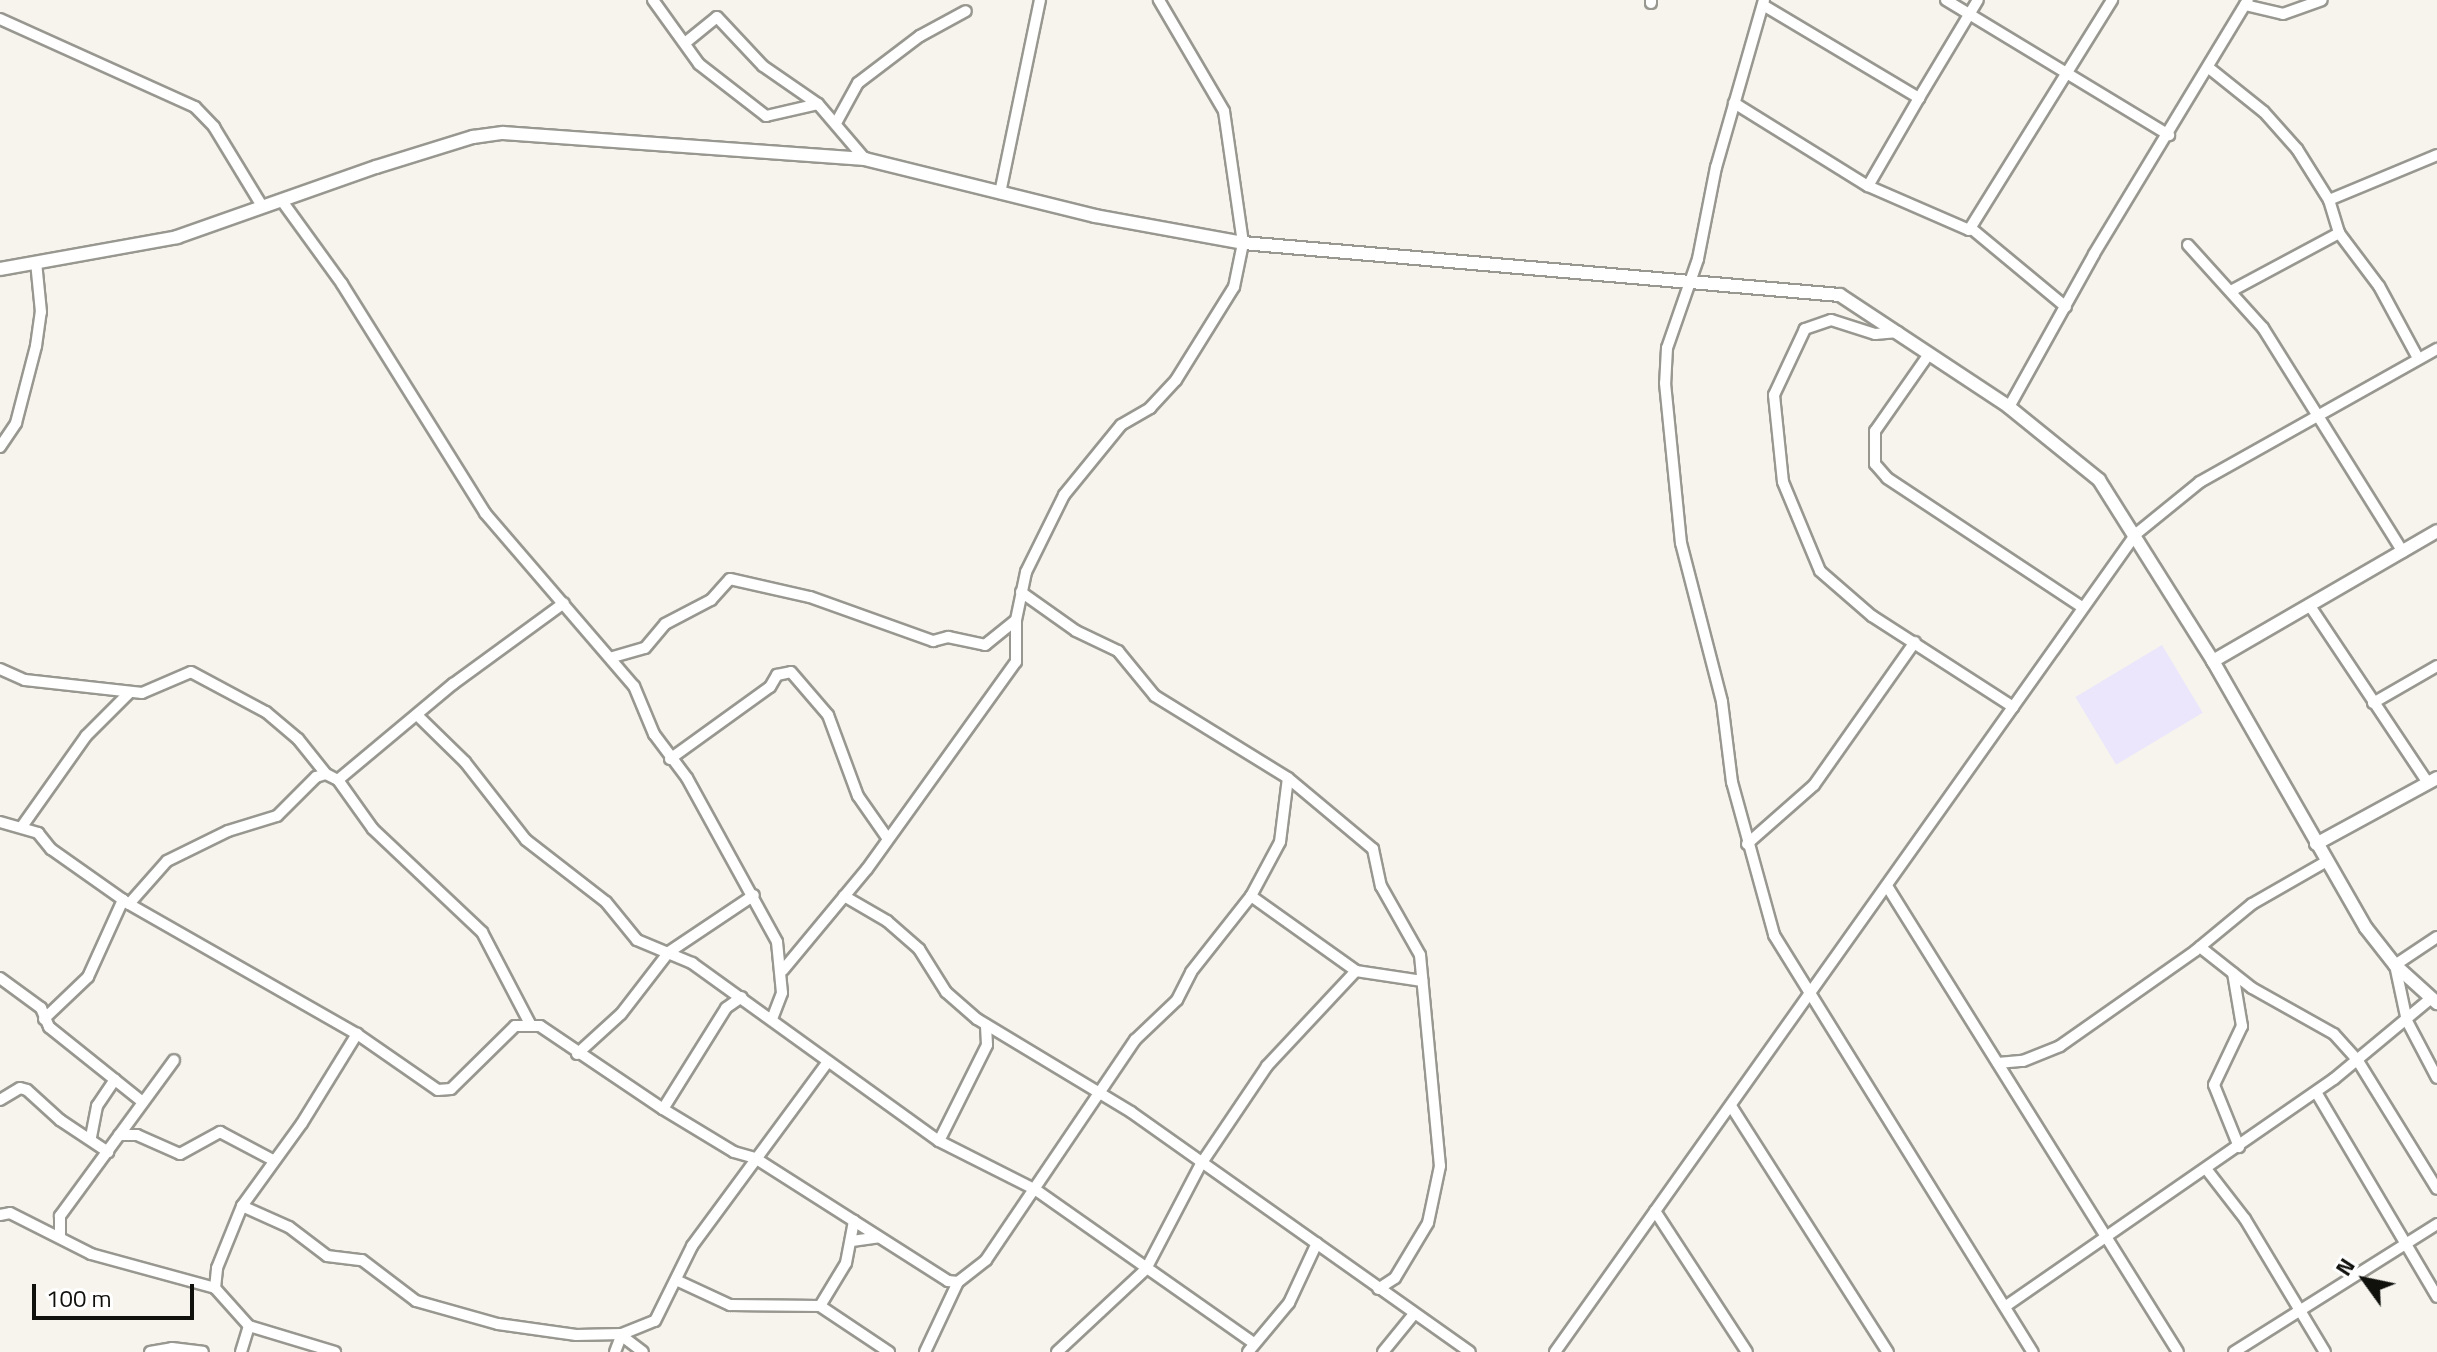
<!DOCTYPE html>
<style>
body{margin:0}
#map{position:relative;width:2437px;height:1352px;overflow:hidden;background:#f6f4ed;font-family:"Titillium Web",sans-serif}
div>[style]{position:absolute}
[style*='--x']{left:calc(var(--x)*1px);top:calc(var(--y)*1px);width:calc(var(--w)*1px);rotate:calc(var(--a)*1deg)}
.education>*{inset:0;background:#ece6fc;transform-origin:0 0}
.roads{filter:drop-shadow(2px 0 #989790) drop-shadow(-2px 0 #989790) drop-shadow(0 2px #989790) drop-shadow(0 -2px #989790)}
.minor>*{height:10px;margin:-5px;padding:0 5px;transform-origin:5px;border-radius:5px;background:#fff}
.tertiary>*{height:12px;margin:-6px;padding:0 6px;transform-origin:6px;border-radius:6px;background:#fff}
span{translate:-50% -50%;white-space:nowrap;text-align:center;line-height:1.15;-webkit-text-stroke:6px #fff;paint-order:stroke}
.north{position:absolute;left:2325px;top:1240px;width:80px;height:80px;-webkit-text-stroke:6px #fff;paint-order:stroke;rotate:303deg;font-size:22px;font-weight:700;line-height:32px;text-align:center;color:#10100d}
.north::after{content:'';display:block;margin:auto;width:28px;height:36px;background:#10100d;clip-path:polygon(50% 0,100% 100%,50% 72%,0 100%)}
.scale{position:absolute;left:32px;top:1284px;width:162px;height:36px;box-sizing:border-box;border:4px solid #10100d;border-top:0;padding-left:10px;font-size:24px;line-height:28px;white-space:nowrap;color:#10100d;-webkit-text-stroke:6px #fff;paint-order:stroke}
</style>
<div id="map">
<div class="education">
<i style="left:2162px;top:645px;width:79px;height:101px;rotate:59deg"></i>
</div>
<div class="roads">
<div class="minor">
<i style="--x:653;--y:0;--w:79;--a:54.3"></i>
<i style="--x:699;--y:64;--w:85;--a:37.8"></i>
<i style="--x:766;--y:116;--w:53;--a:-13"></i>
<i style="--x:1764;--y:0;--w:174;--a:106"></i>
<i style="--x:1716;--y:167;--w:94;--a:101.1"></i>
<i style="--x:1698;--y:259;--w:94;--a:109.2"></i>
<i style="--x:1667;--y:348;--w:35;--a:93"></i>
<i style="--x:1665;--y:383;--w:161;--a:84.3"></i>
<i style="--x:1681;--y:543;--w:164;--a:75.5"></i>
<i style="--x:1722;--y:702;--w:81;--a:82.9"></i>
<i style="--x:1732;--y:782;--w:159;--a:74.6"></i>
<i style="--x:1774;--y:935;--w:491;--a:58.2"></i>
<i style="--x:1946;--y:0;--w:261;--a:31.2"></i>
<i style="--x:1651;--y:3;--w:3;--a:-90"></i>
<i style="--x:1763;--y:5;--w:182;--a:30.8"></i>
<i style="--x:1919;--y:98;--w:114;--a:-59"></i>
<i style="--x:2245;--y:5;--w:39;--a:13"></i>
<i style="--x:2283;--y:14;--w:41;--a:-19.7"></i>
<i style="--x:0;--y:19;--w:214;--a:24.3"></i>
<i style="--x:195;--y:107;--w:28;--a:46"></i>
<i style="--x:214;--y:127;--w:92;--a:58.7"></i>
<i style="--x:685;--y:43;--w:41;--a:-39.1"></i>
<i style="--x:717;--y:17;--w:67;--a:46.8"></i>
<i style="--x:763;--y:66;--w:67;--a:34.6"></i>
<i style="--x:818;--y:104;--w:72;--a:49.5"></i>
<i style="--x:2209;--y:68;--w:70;--a:38.7"></i>
<i style="--x:2264;--y:112;--w:50;--a:48.3"></i>
<i style="--x:2297;--y:149;--w:60;--a:57.9"></i>
<i style="--x:2329;--y:200;--w:34;--a:73"></i>
<i style="--x:2339;--y:233;--w:66;--a:53"></i>
<i style="--x:2379;--y:286;--w:82;--a:61.6"></i>
<i style="--x:1734;--y:103;--w:158;--a:31.8"></i>
<i style="--x:1868;--y:186;--w:110;--a:23.5"></i>
<i style="--x:1969;--y:230;--w:271;--a:-58.1"></i>
<i style="--x:836;--y:123;--w:46;--a:-61.2"></i>
<i style="--x:858;--y:83;--w:78;--a:-37.2"></i>
<i style="--x:920;--y:36;--w:52;--a:-28.5"></i>
<i style="--x:1868;--y:186;--w:102;--a:-59.9"></i>
<i style="--x:1000;--y:193;--w:197;--a:-78.3"></i>
<i style="--x:2329;--y:200;--w:117;--a:-22.6"></i>
<i style="--x:282;--y:201;--w:102;--a:54.1"></i>
<i style="--x:342;--y:284;--w:270;--a:58"></i>
<i style="--x:485;--y:513;--w:228;--a:49.3"></i>
<i style="--x:634;--y:686;--w:52;--a:67.4"></i>
<i style="--x:654;--y:734;--w:55;--a:53.1"></i>
<i style="--x:687;--y:778;--w:187;--a:61.2"></i>
<i style="--x:777;--y:942;--w:51;--a:84.4"></i>
<i style="--x:782;--y:993;--w:26;--a:111"></i>
<i style="--x:1972;--y:229;--w:122;--a:39.7"></i>
<i style="--x:2188;--y:245;--w:112;--a:47.9"></i>
<i style="--x:2263;--y:328;--w:264;--a:58"></i>
<i style="--x:2231;--y:291;--w:123;--a:-28.2"></i>
<i style="--x:1898;--y:332;--w:23;--a:175"></i>
<i style="--x:1875;--y:334;--w:46;--a:-162.3"></i>
<i style="--x:1831;--y:320;--w:28;--a:161"></i>
<i style="--x:1805;--y:329;--w:73;--a:115.2"></i>
<i style="--x:1774;--y:395;--w:87;--a:84.1"></i>
<i style="--x:1783;--y:482;--w:96;--a:67.4"></i>
<i style="--x:1820;--y:571;--w:69;--a:40.9"></i>
<i style="--x:1872;--y:616;--w:168;--a:32.8"></i>
<i style="--x:1929;--y:354;--w:94;--a:125"></i>
<i style="--x:1875;--y:431;--w:33;--a:90"></i>
<i style="--x:1875;--y:464;--w:18;--a:49"></i>
<i style="--x:1887;--y:478;--w:234;--a:33.5"></i>
<i style="--x:2009;--y:407;--w:175;--a:-60.9"></i>
<i style="--x:2094;--y:254;--w:297;--a:-58.8"></i>
<i style="--x:0;--y:447;--w:29;--a:-56"></i>
<i style="--x:16;--y:423;--w:80;--a:-75.4"></i>
<i style="--x:36;--y:346;--w:34;--a:-82"></i>
<i style="--x:41;--y:312;--w:50;--a:-95.7"></i>
<i style="--x:1021;--y:592;--w:67;--a:35.3"></i>
<i style="--x:1076;--y:631;--w:47;--a:25.5"></i>
<i style="--x:1118;--y:651;--w:58;--a:50.6"></i>
<i style="--x:1155;--y:696;--w:156;--a:31.7"></i>
<i style="--x:1288;--y:778;--w:111;--a:39.9"></i>
<i style="--x:1373;--y:849;--w:38;--a:78"></i>
<i style="--x:1381;--y:886;--w:79;--a:60.5"></i>
<i style="--x:1420;--y:955;--w:212;--a:84.6"></i>
<i style="--x:1440;--y:1166;--w:58;--a:101.9"></i>
<i style="--x:1428;--y:1223;--w:64;--a:121"></i>
<i style="--x:1395;--y:1278;--w:20;--a:147"></i>
<i style="--x:2310;--y:606;--w:213;--a:56.3"></i>
<i style="--x:613;--y:657;--w:33;--a:-16"></i>
<i style="--x:645;--y:648;--w:31;--a:-50"></i>
<i style="--x:665;--y:624;--w:52;--a:-27.6"></i>
<i style="--x:711;--y:600;--w:28;--a:-48"></i>
<i style="--x:730;--y:579;--w:82;--a:12.7"></i>
<i style="--x:810;--y:597;--w:131;--a:19.7"></i>
<i style="--x:933;--y:641;--w:16;--a:-15"></i>
<i style="--x:948;--y:637;--w:38;--a:12"></i>
<i style="--x:985;--y:645;--w:40;--a:-39"></i>
<i style="--x:0;--y:669;--w:27;--a:24"></i>
<i style="--x:25;--y:680;--w:118;--a:6.3"></i>
<i style="--x:142;--y:693;--w:53;--a:-23.2"></i>
<i style="--x:191;--y:672;--w:85;--a:28.1"></i>
<i style="--x:266;--y:712;--w:42;--a:40.2"></i>
<i style="--x:298;--y:739;--w:45;--a:51.3"></i>
<i style="--x:2373;--y:703;--w:74;--a:-30"></i>
<i style="--x:418;--y:716;--w:66;--a:44.4"></i>
<i style="--x:465;--y:762;--w:99;--a:52"></i>
<i style="--x:526;--y:840;--w:101;--a:37.8"></i>
<i style="--x:606;--y:902;--w:49;--a:50.8"></i>
<i style="--x:637;--y:940;--w:60;--a:22.7"></i>
<i style="--x:692;--y:963;--w:304;--a:35.8"></i>
<i style="--x:939;--y:1141;--w:109;--a:26.8"></i>
<i style="--x:1036;--y:1190;--w:266;--a:35.1"></i>
<i style="--x:670;--y:759;--w:123;--a:-35.8"></i>
<i style="--x:770;--y:687;--w:14;--a:-60"></i>
<i style="--x:777;--y:675;--w:14;--a:-12"></i>
<i style="--x:791;--y:672;--w:57;--a:49.3"></i>
<i style="--x:828;--y:715;--w:86;--a:69.7"></i>
<i style="--x:858;--y:796;--w:52;--a:55.1"></i>
<i style="--x:338;--y:780;--w:150;--a:-39.9"></i>
<i style="--x:453;--y:684;--w:137;--a:-36.1"></i>
<i style="--x:0;--y:822;--w:40;--a:16"></i>
<i style="--x:38;--y:833;--w:21;--a:51"></i>
<i style="--x:51;--y:849;--w:95;--a:35.2"></i>
<i style="--x:129;--y:904;--w:262;--a:29.7"></i>
<i style="--x:357;--y:1034;--w:98;--a:34.7"></i>
<i style="--x:438;--y:1090;--w:13;--a:-4"></i>
<i style="--x:451;--y:1089;--w:90;--a:-44.5"></i>
<i style="--x:515;--y:1026;--w:25;--a:0"></i>
<i style="--x:540;--y:1026;--w:148;--a:34"></i>
<i style="--x:663;--y:1109;--w:83;--a:31.2"></i>
<i style="--x:734;--y:1152;--w:22;--a:16"></i>
<i style="--x:755;--y:1158;--w:229;--a:32.5"></i>
<i style="--x:948;--y:1281;--w:10;--a:6"></i>
<i style="--x:958;--y:1282;--w:36;--a:-38"></i>
<i style="--x:986;--y:1260;--w:266;--a:-55.9"></i>
<i style="--x:1135;--y:1040;--w:58;--a:-43.6"></i>
<i style="--x:1177;--y:1000;--w:31;--a:-63"></i>
<i style="--x:1191;--y:972;--w:97;--a:-51.7"></i>
<i style="--x:1251;--y:896;--w:61;--a:-61.8"></i>
<i style="--x:1280;--y:842;--w:64;--a:-82.9"></i>
<i style="--x:23;--y:825;--w:109;--a:-54.7"></i>
<i style="--x:86;--y:736;--w:61;--a:-45"></i>
<i style="--x:1747;--y:844;--w:89;--a:-41.4"></i>
<i style="--x:1814;--y:785;--w:175;--a:-54.8"></i>
<i style="--x:1887;--y:886;--w:549;--a:58.02"></i>
<i style="--x:844;--y:896;--w:50;--a:30.2"></i>
<i style="--x:887;--y:921;--w:43;--a:41.2"></i>
<i style="--x:919;--y:949;--w:51;--a:57.9"></i>
<i style="--x:946;--y:992;--w:41;--a:41.1"></i>
<i style="--x:977;--y:1019;--w:180;--a:31.1"></i>
<i style="--x:1131;--y:1112;--w:415;--a:35.3"></i>
<i style="--x:1251;--y:896;--w:129;--a:35.5"></i>
<i style="--x:1356;--y:971;--w:67;--a:8.6"></i>
<i style="--x:129;--y:904;--w:57;--a:-48.5"></i>
<i style="--x:167;--y:861;--w:68;--a:-26.2"></i>
<i style="--x:228;--y:831;--w:51;--a:-17"></i>
<i style="--x:277;--y:816;--w:55;--a:-45"></i>
<i style="--x:316;--y:777;--w:10;--a:-17"></i>
<i style="--x:326;--y:774;--w:13;--a:27"></i>
<i style="--x:338;--y:780;--w:60;--a:54.5"></i>
<i style="--x:373;--y:829;--w:150;--a:43.4"></i>
<i style="--x:482;--y:932;--w:104;--a:62.4"></i>
<i style="--x:2437;--y:937;--w:50;--a:146.3"></i>
<i style="--x:2395;--y:965;--w:57;--a:77.9"></i>
<i style="--x:2407;--y:1021;--w:64;--a:62.2"></i>
<i style="--x:2200;--y:947;--w:66;--a:38.3"></i>
<i style="--x:2252;--y:988;--w:94;--a:29.3"></i>
<i style="--x:2334;--y:1034;--w:36;--a:48"></i>
<i style="--x:2358;--y:1061;--w:150;--a:58.3"></i>
<i style="--x:783;--y:970;--w:131;--a:-50.3"></i>
<i style="--x:867;--y:869;--w:255;--a:-54.3"></i>
<i style="--x:1016;--y:662;--w:42;--a:-90"></i>
<i style="--x:1016;--y:620;--w:49;--a:-78.2"></i>
<i style="--x:1026;--y:572;--w:86;--a:-63.7"></i>
<i style="--x:1064;--y:495;--w:90;--a:-50.8"></i>
<i style="--x:1121;--y:425;--w:34;--a:-30"></i>
<i style="--x:1150;--y:408;--w:38;--a:-47"></i>
<i style="--x:1176;--y:380;--w:110;--a:-58.1"></i>
<i style="--x:1234;--y:287;--w:45;--a:-78.4"></i>
<i style="--x:1243;--y:243;--w:133;--a:-98.2"></i>
<i style="--x:1224;--y:111;--w:129;--a:-120.4"></i>
<i style="--x:2233;--y:973;--w:54;--a:80.4"></i>
<i style="--x:2242;--y:1026;--w:65;--a:115.4"></i>
<i style="--x:2214;--y:1085;--w:67;--a:68"></i>
<i style="--x:0;--y:978;--w:51;--a:36.2"></i>
<i style="--x:41;--y:1008;--w:21;--a:67"></i>
<i style="--x:49;--y:1027;--w:117;--a:38.7"></i>
<i style="--x:44;--y:1019;--w:61;--a:-43.7"></i>
<i style="--x:88;--y:977;--w:85;--a:-65.6"></i>
<i style="--x:577;--y:1054;--w:59;--a:-42.3"></i>
<i style="--x:621;--y:1014;--w:78;--a:-52.3"></i>
<i style="--x:669;--y:952;--w:102;--a:-33.8"></i>
<i style="--x:1998;--y:1063;--w:25;--a:-5"></i>
<i style="--x:2023;--y:1061;--w:40;--a:-22"></i>
<i style="--x:2060;--y:1046;--w:165;--a:-35.1"></i>
<i style="--x:2195;--y:951;--w:74;--a:-39.5"></i>
<i style="--x:2252;--y:904;--w:86;--a:-29.8"></i>
<i style="--x:2316;--y:1092;--w:238;--a:59.4"></i>
<i style="--x:0;--y:1100;--w:23;--a:-31"></i>
<i style="--x:20;--y:1088;--w:7;--a:16"></i>
<i style="--x:27;--y:1090;--w:45;--a:42.3"></i>
<i style="--x:60;--y:1120;--w:58;--a:33.7"></i>
<i style="--x:1731;--y:1106;--w:292;--a:57.5"></i>
<i style="--x:663;--y:1109;--w:119;--a:-58"></i>
<i style="--x:726;--y:1008;--w:19;--a:-35"></i>
<i style="--x:119;--y:1135;--w:18;--a:0"></i>
<i style="--x:137;--y:1135;--w:47;--a:23.8"></i>
<i style="--x:180;--y:1154;--w:46;--a:-28.8"></i>
<i style="--x:220;--y:1132;--w:58;--a:27.9"></i>
<i style="--x:91;--y:1137;--w:32;--a:-79"></i>
<i style="--x:97;--y:1106;--w:32;--a:-56"></i>
<i style="--x:939;--y:1141;--w:107;--a:-63.4"></i>
<i style="--x:987;--y:1045;--w:20;--a:-93"></i>
<i style="--x:2207;--y:1170;--w:62;--a:52.2"></i>
<i style="--x:2245;--y:1219;--w:155;--a:59"></i>
<i style="--x:242;--y:1206;--w:51;--a:24.1"></i>
<i style="--x:289;--y:1227;--w:48;--a:37.3"></i>
<i style="--x:327;--y:1256;--w:35;--a:7"></i>
<i style="--x:362;--y:1260;--w:68;--a:37.2"></i>
<i style="--x:416;--y:1301;--w:85;--a:15.7"></i>
<i style="--x:498;--y:1324;--w:79;--a:8"></i>
<i style="--x:576;--y:1335;--w:46;--a:-1.2"></i>
<i style="--x:622;--y:1334;--w:35;--a:-22"></i>
<i style="--x:655;--y:1321;--w:84;--a:-63.7"></i>
<i style="--x:692;--y:1246;--w:226;--a:-53.6"></i>
<i style="--x:1655;--y:1211;--w:168;--a:56.9"></i>
<i style="--x:0;--y:1215;--w:10;--a:-11"></i>
<i style="--x:10;--y:1213;--w:91;--a:26.8"></i>
<i style="--x:91;--y:1254;--w:129;--a:15.3"></i>
<i style="--x:215;--y:1288;--w:51;--a:48.2"></i>
<i style="--x:249;--y:1326;--w:90;--a:16.8"></i>
<i style="--x:60;--y:1237;--w:21;--a:-90"></i>
<i style="--x:60;--y:1216;--w:193;--a:-53.8"></i>
<i style="--x:852;--y:1241;--w:27;--a:-8"></i>
<i style="--x:676;--y:1280;--w:60;--a:24.8"></i>
<i style="--x:730;--y:1305;--w:90;--a:0.6"></i>
<i style="--x:820;--y:1306;--w:83;--a:33.7"></i>
<i style="--x:215;--y:1288;--w:20;--a:-84"></i>
<i style="--x:217;--y:1268;--w:67;--a:-68"></i>
<i style="--x:242;--y:1206;--w:102;--a:-54.1"></i>
<i style="--x:302;--y:1123;--w:105;--a:-58.3"></i>
<i style="--x:820;--y:1306;--w:50;--a:-58.8"></i>
<i style="--x:846;--y:1263;--w:43;--a:-79.2"></i>
<i style="--x:2006;--y:1306;--w:399;--a:-34.7"></i>
<i style="--x:2334;--y:1079;--w:125;--a:-39.8"></i>
<i style="--x:622;--y:1336;--w:26;--a:37"></i>
<i style="--x:150;--y:1352;--w:22;--a:-10"></i>
<i style="--x:172;--y:1348;--w:31;--a:7"></i>
<i style="--x:241;--y:1352;--w:27;--a:-73"></i>
<i style="--x:615;--y:1352;--w:19;--a:-69"></i>
<i style="--x:925;--y:1352;--w:77;--a:-64.8"></i>
<i style="--x:1057;--y:1352;--w:122;--a:-43"></i>
<i style="--x:1146;--y:1269;--w:119;--a:-62.4"></i>
<i style="--x:1201;--y:1164;--w:118;--a:-56"></i>
<i style="--x:1267;--y:1066;--w:130;--a:-46.9"></i>
<i style="--x:1248;--y:1352;--w:64;--a:-50.1"></i>
<i style="--x:1289;--y:1303;--w:66;--a:-65"></i>
<i style="--x:1383;--y:1352;--w:49;--a:-50.8"></i>
<i style="--x:1555;--y:1352;--w:1003;--a:-54.62"></i>
<i style="--x:2136;--y:534;--w:82;--a:-39.1"></i>
<i style="--x:2200;--y:482;--w:272;--a:-29.3"></i>
<i style="--x:2234;--y:1352;--w:240;--a:-32.2"></i>
</div>
<div class="tertiary">
<i style="--x:0;--y:269;--w:180;--a:-10.2"></i>
<i style="--x:177;--y:237;--w:211;--a:-19.4"></i>
<i style="--x:376;--y:167;--w:102;--a:-17.2"></i>
<i style="--x:473;--y:137;--w:30;--a:-8"></i>
<i style="--x:503;--y:133;--w:363;--a:4.1"></i>
<i style="--x:865;--y:159;--w:237;--a:13.9"></i>
<i style="--x:1095;--y:216;--w:150;--a:10.3"></i>
<i style="--x:1243;--y:243;--w:599;--a:4.98"></i>
<i style="--x:1840;--y:295;--w:203;--a:33.5"></i>
<i style="--x:2009;--y:407;--w:116;--a:39"></i>
<i style="--x:2099;--y:480;--w:214;--a:57.8"></i>
<i style="--x:2213;--y:661;--w:308;--a:60.2"></i>
<i style="--x:2366;--y:928;--w:47;--a:51.9"></i>
<i style="--x:2395;--y:965;--w:57;--a:42.1"></i>
<i style="--x:2213;--y:661;--w:259;--a:-30.1"></i>
<i style="--x:2316;--y:844;--w:138;--a:-28.6"></i>
</div>
</div>
<div class="north">N</div>
<div class="scale">100 m</div>
</div>
